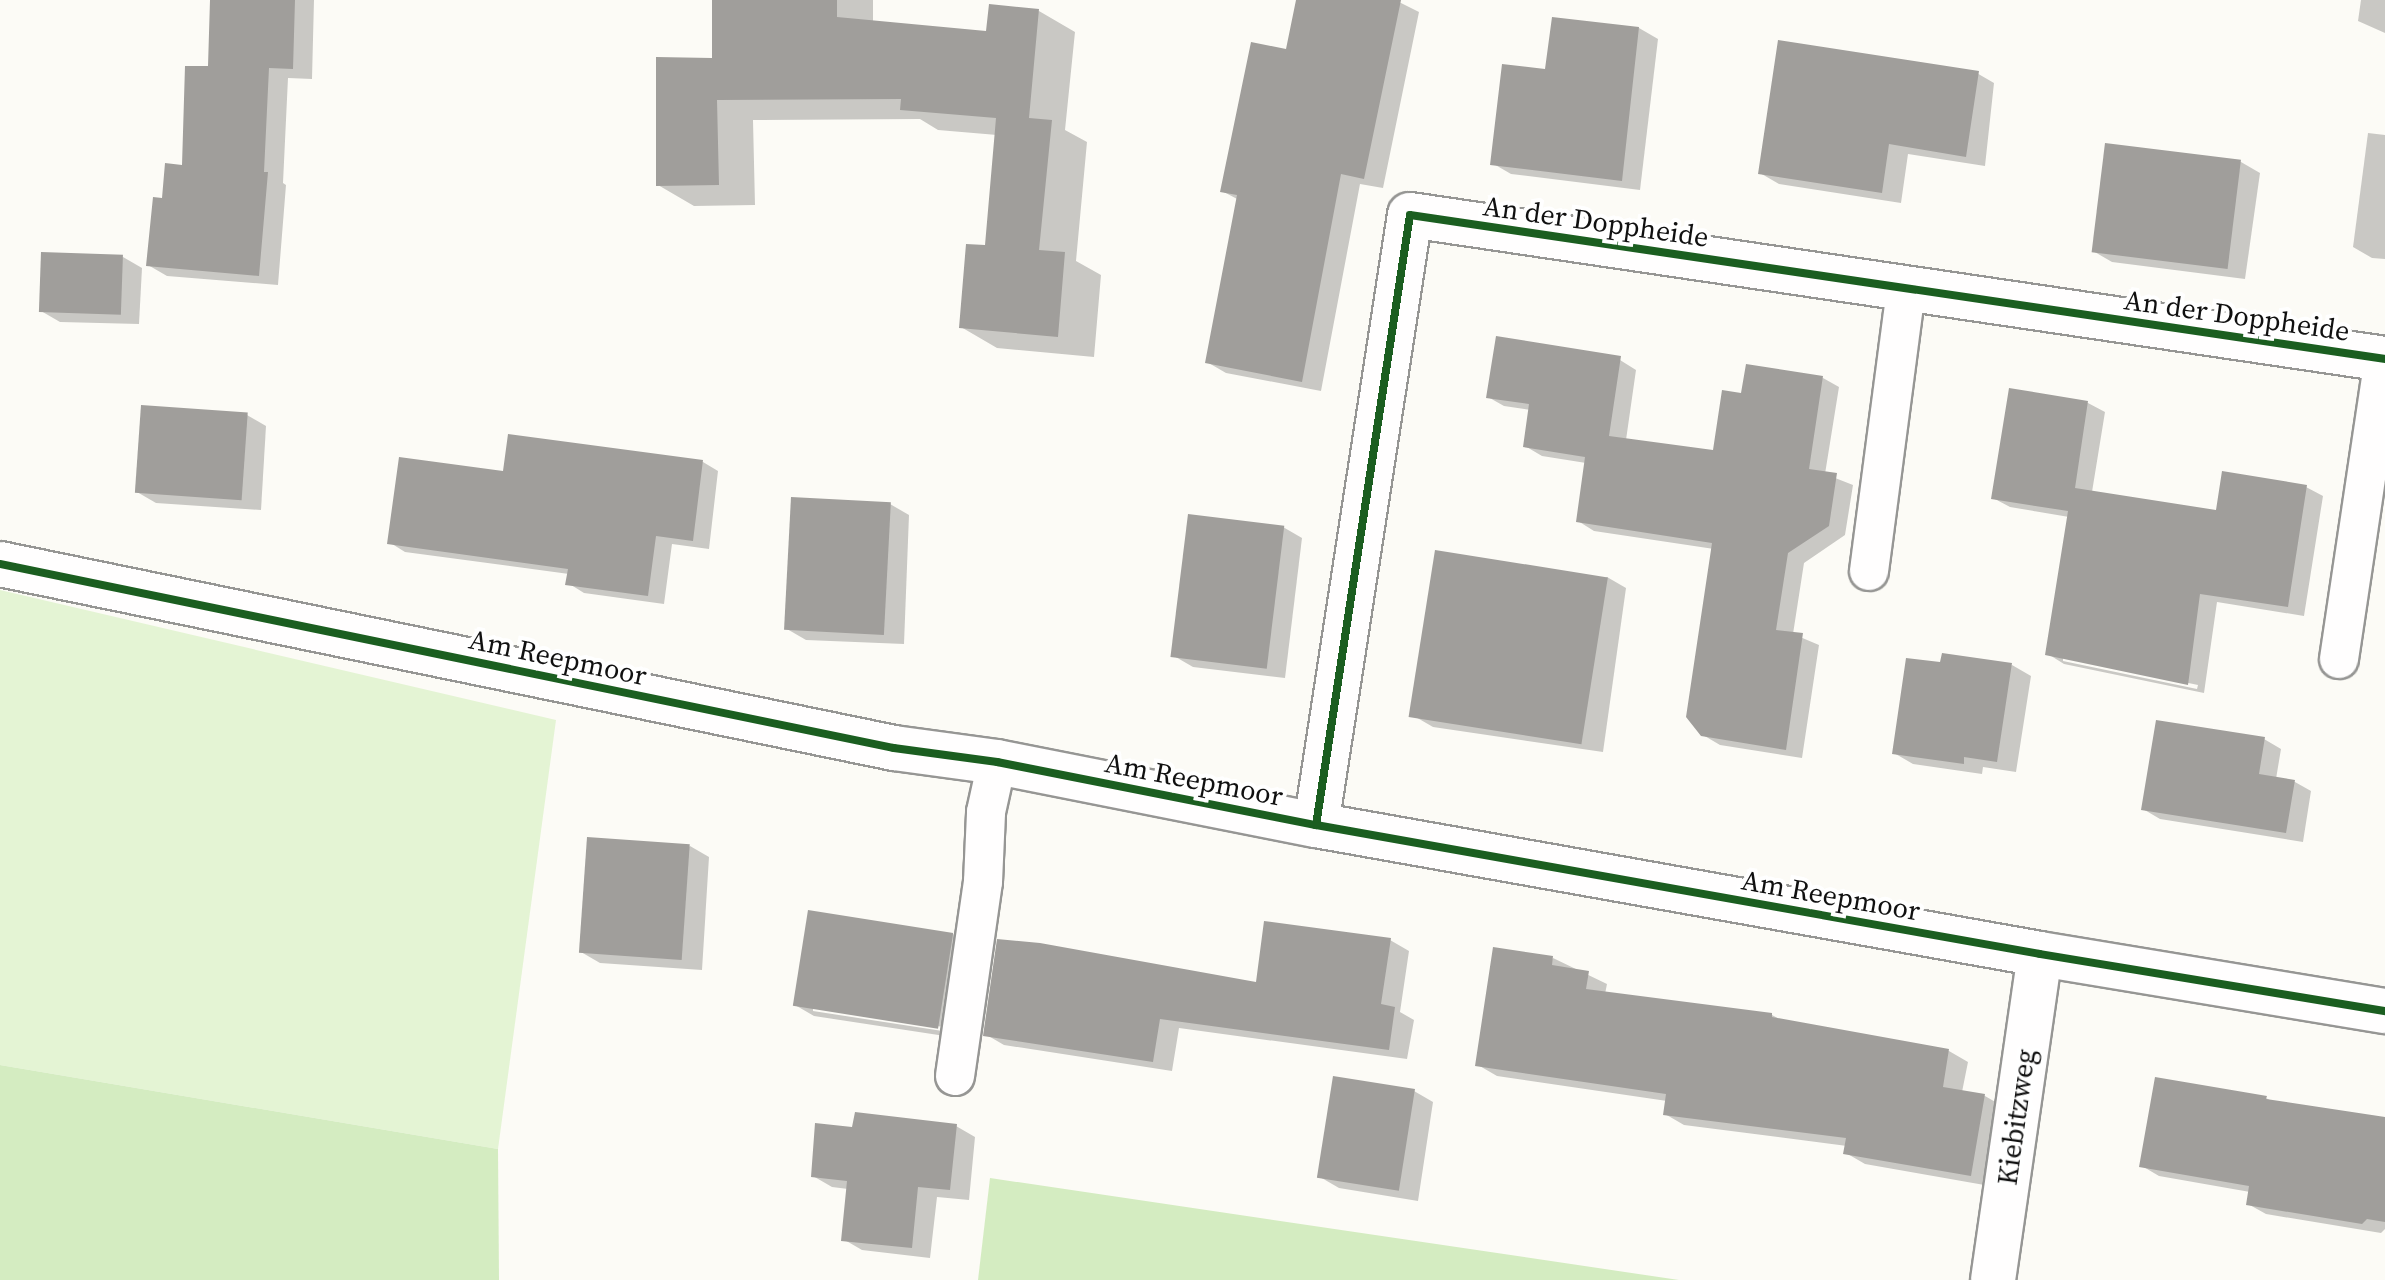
<!DOCTYPE html>
<style>
body{margin:0}
#map{position:relative;width:2385px;height:1280px;overflow:hidden;background:#fcfbf6;font-family:"Source Serif 4",serif}
div>[style]{position:absolute}
[style*='--x']{left:calc(var(--x)*1px);top:calc(var(--y)*1px);width:calc(var(--w)*1px);rotate:calc(var(--a)*1deg)}
.green>*{inset:0;background:#e4f4d4}
.forest>*{inset:0;background:#d4ecc1}
.shadow>*{inset:0;background:#0003}
.building>*{inset:0;background:#a09e9b;transform-origin:0 0}
.roads{filter:drop-shadow(2px 0 #969694) drop-shadow(-2px 0 #969694) drop-shadow(0 2px #969694) drop-shadow(0 -2px #969694)}
.service>*{height:38px;margin:-19px;padding:0 19px;transform-origin:19px;border-radius:19px;background:#fffefe}
.minor>*{height:44px;margin:-22px;padding:0 22px;transform-origin:22px;border-radius:22px;background:#fffefe}
.cycleway>*{height:8px;margin:-4px;padding:0 4px;transform-origin:4px;border-radius:4px;background:#1b5e20}
span{translate:-50% -50%;white-space:nowrap;text-align:center;line-height:1.15;-webkit-text-stroke:8px #fff;paint-order:stroke}
.street-label{font-size:28px;color:#101010}
</style>
<div id="map">
<div class="green">
<i style="clip-path:polygon(0 590px,556px 720px,498px 1149px,0 1065px)"></i>
</div>
<div class="forest">
<i style="clip-path:polygon(0 1065px,498px 1149px,499px 1280px,0 1280px)"></i>
<i style="clip-path:polygon(990px 1178px,1679px 1280px,978px 1280px)"></i>
</div>
<div class="shadow">
<i style="clip-path:polygon(212px 0,314px 0,312px 79px,288px 78px,283px 183px,286px 185px,278px 285px,167px 276px,148px 265px,164px 200px,184px 167px,210px 68px)"></i>
<i style="clip-path:polygon(714px 0,873px 0,873px 22px,988px 33px,1039px 11px,1075px 32px,1065px 130px,1087px 142px,1076px 261px,1101px 275px,1094px 357px,997px 348px,961px 327px,986px 248px,997px 135px,938px 130px,920px 119px,753px 120px,755px 205px,694px 206px,658px 185px,714px 60px)"></i>
<i style="clip-path:polygon(1298px 0,1395px 0,1419px 12px,1383px 188px,1360px 184px,1321px 391px,1226px 373px,1207px 362px,1239px 200px,1222px 191px,1287px 51px)"></i>
<i style="clip-path:polygon(2361px 0,2385px 0,2385px 33px,2358px 21px)"></i>
<i style="clip-path:polygon(1639px 28px,1658px 39px,1640px 190px,1511px 174px,1492px 163px,1547px 71px)"></i>
<i style="clip-path:polygon(1975px 72px,1994px 83px,1985px 166px,1908px 154px,1901px 203px,1779px 184px,1760px 173px)"></i>
<i style="clip-path:polygon(2368px 133px,2385px 135px,2385px 259px,2372px 258px,2353px 247px)"></i>
<i style="clip-path:polygon(2107px 145px,2241px 162px,2260px 173px,2245px 279px,2112px 262px,2093px 251px)"></i>
<i style="clip-path:polygon(123px 257px,142px 268px,139px 324px,60px 322px,41px 311px)"></i>
<i style="clip-path:polygon(1620px 360px,1636px 370px,1626px 440px,1714px 453px,1742px 395px,1823px 378px,1839px 387px,1825px 474px,1853px 485px,1845px 535px,1804px 563px,1793px 634px,1819px 645px,1802px 758px,1720px 745px,1703px 735px,1714px 549px,1594px 531px,1578px 521px,1586px 463px,1542px 456px,1525px 446px,1531px 410px,1504px 406px,1488px 397px)"></i>
<i style="clip-path:polygon(evenodd,2010px 390px,2088px 403px,2105px 412px,2092px 492px,2217px 512px,2306px 487px,2323px 496px,2304px 616px,2217px 602px,2204px 693px,2064px 664px,2048px 654px,2069px 517px,2010px 507px,1993px 498px,2010px 390px,2063px 657px,2198px 685px,2197px 689px,2063px 661px,2063px 657px)"></i>
<i style="clip-path:polygon(247px 415px,266px 426px,261px 510px,156px 503px,137px 492px)"></i>
<i style="clip-path:polygon(703px 462px,718px 471px,709px 549px,672px 544px,664px 604px,584px 593px,568px 583px,569px 574px,405px 552px,389px 542px,505px 473px)"></i>
<i style="clip-path:polygon(890px 504px,909px 515px,904px 644px,806px 640px,787px 629px)"></i>
<i style="clip-path:polygon(1283px 527px,1302px 538px,1285px 678px,1193px 667px,1174px 656px)"></i>
<i style="clip-path:polygon(1607px 577px,1626px 588px,1603px 752px,1433px 727px,1414px 716px)"></i>
<i style="clip-path:polygon(2012px 665px,2031px 676px,2016px 772px,1983px 767px,1982px 774px,1913px 764px,1894px 753px)"></i>
<i style="clip-path:polygon(2264px 739px,2281px 749px,2276px 779px,2295px 782px,2311px 791px,2303px 842px,2160px 819px,2143px 809px)"></i>
<i style="clip-path:polygon(690px 846px,709px 857px,702px 970px,600px 963px,581px 952px)"></i>
<i style="clip-path:polygon(evenodd,809px 912px,953px 934px,972px 945px,958px 1038px,814px 1016px,795px 1005px,809px 912px,813px 1007px,950px 1028px,949px 1032px,813px 1011px,813px 1007px)"></i>
<i style="clip-path:polygon(1390px 940px,1409px 951px,1400px 1012px,1414px 1020px,1407px 1059px,1179px 1028px,1172px 1071px,1004px 1045px,985px 1034px,1258px 984px)"></i>
<i style="clip-path:polygon(1553px 958px,1607px 984px,1605px 994px,1772px 1015px,1783px 1021px,1949px 1051px,1968px 1062px,1962px 1092px,1985px 1096px,2004px 1107px,1990px 1186px,1865px 1164px,1846px 1153px,1847px 1146px,1684px 1125px,1665px 1114px,1667px 1101px,1497px 1076px,1478px 1065px)"></i>
<i style="clip-path:polygon(1414px 1091px,1433px 1102px,1418px 1201px,1339px 1188px,1320px 1177px)"></i>
<i style="clip-path:polygon(2266px 1098px,2275px 1103px,2385px 1119px,2385px 1229px,2381px 1233px,2266px 1214px,2248px 1204px,2250px 1192px,2159px 1176px,2142px 1166px)"></i>
<i style="clip-path:polygon(956px 1126px,975px 1137px,969px 1200px,937px 1197px,930px 1258px,862px 1250px,843px 1239px,848px 1189px,832px 1187px,813px 1176px)"></i>
</div>
<div class="building">
<i style="clip-path:polygon(210px 0,295px 0,293px 69px,269px 68px,264px 172px,268px 172px,259px 276px,146px 266px,153px 197px,162px 198px,165px 163px,182px 165px,185px 66px,208px 66px)"></i>
<i style="clip-path:polygon(712px 0,837px 0,837px 17px,986px 31px,989px 4px,1039px 9px,1029px 118px,1052px 120px,1039px 250px,1065px 252px,1058px 337px,959px 328px,966px 244px,985px 245px,996px 118px,900px 110px,901px 99px,717px 100px,719px 185px,656px 186px,656px 57px,712px 58px)"></i>
<i style="clip-path:polygon(1296px 0,1401px 0,1364px 179px,1341px 174px,1302px 382px,1205px 363px,1237px 195px,1220px 192px,1251px 42px,1286px 49px)"></i>
<i style="clip-path:polygon(1552px 17px,1639px 27px,1622px 181px,1490px 165px,1502px 64px,1545px 69px)"></i>
<i style="clip-path:polygon(1778px 40px,1979px 71px,1966px 157px,1889px 144px,1882px 193px,1758px 174px)"></i>
<i style="left:2105px;top:143px;width:137px;height:110px;rotate:7deg"></i>
<i style="left:41px;top:252px;width:82px;height:60px;rotate:2deg"></i>
<i style="clip-path:polygon(1496px 336px,1621px 356px,1609px 436px,1713px 450px,1722px 390px,1741px 393px,1746px 364px,1823px 376px,1809px 469px,1837px 473px,1829px 526px,1788px 553px,1776px 630px,1803px 633px,1786px 750px,1701px 736px,1686px 717px,1712px 543px,1576px 522px,1585px 457px,1523px 447px,1529px 404px,1486px 398px)"></i>
<i style="clip-path:polygon(2009px 388px,2088px 401px,2075px 488px,2216px 510px,2222px 471px,2307px 485px,2288px 607px,2200px 594px,2188px 685px,2045px 655px,2068px 511px,1991px 499px)"></i>
<i style="left:141px;top:405px;width:107px;height:88px;rotate:4deg"></i>
<i style="clip-path:polygon(508px 434px,703px 460px,693px 541px,656px 536px,648px 596px,565px 585px,568px 569px,387px 544px,399px 457px,503px 471px)"></i>
<i style="left:791px;top:497px;width:100px;height:133px;rotate:3deg"></i>
<i style="left:1188px;top:514px;width:97px;height:144px;rotate:7deg"></i>
<i style="left:1435px;top:550px;width:175px;height:169px;rotate:9deg"></i>
<i style="clip-path:polygon(1942px 653px,2012px 663px,1997px 762px,1964px 757px,1964px 764px,1892px 754px,1906px 658px,1940px 662px)"></i>
<i style="clip-path:polygon(2156px 720px,2265px 737px,2259px 774px,2295px 780px,2286px 833px,2141px 810px)"></i>
<i style="left:587px;top:837px;width:103px;height:116px;rotate:4deg"></i>
<i style="left:808px;top:910px;width:147px;height:97px;rotate:9deg"></i>
<i style="clip-path:polygon(1264px 921px,1391px 938px,1381px 1004px,1395px 1007px,1389px 1050px,1160px 1019px,1153px 1062px,983px 1036px,997px 939px,1040px 943px,1256px 982px)"></i>
<i style="clip-path:polygon(1493px 947px,1553px 956px,1552px 965px,1589px 971px,1586px 989px,1772px 1013px,1772px 1017px,1949px 1049px,1943px 1087px,1985px 1094px,1971px 1176px,1843px 1154px,1846px 1138px,1663px 1115px,1666px 1094px,1475px 1066px)"></i>
<i style="left:1333px;top:1076px;width:83px;height:103px;rotate:9deg"></i>
<i style="clip-path:polygon(2155px 1077px,2267px 1096px,2266px 1099px,2385px 1117px,2385px 1222px,2367px 1219px,2362px 1224px,2246px 1205px,2249px 1186px,2139px 1167px)"></i>
<i style="clip-path:polygon(855px 1112px,957px 1124px,950px 1190px,918px 1187px,912px 1248px,841px 1241px,847px 1181px,811px 1177px,815px 1123px,852px 1127px)"></i>
</div>
<div class="roads">
<div class="service">
<i style="--x:1869;--y:571;--w:284;--a:-82.5"></i>
<i style="--x:2339;--y:659;--w:303;--a:-81.5"></i>
<i style="--x:955;--y:1076;--w:196;--a:-81.8"></i>
<i style="--x:983;--y:882;--w:70;--a:-87.5"></i>
<i style="--x:986;--y:812;--w:51;--a:-77.6"></i>
</div>
<div class="minor">
<i style="--x:0;--y:564;--w:913;--a:11.63"></i>
<i style="--x:894;--y:748;--w:104;--a:7.7"></i>
<i style="--x:997;--y:762;--w:325;--a:11.2"></i>
<i style="--x:1316;--y:825;--w:735;--a:10.1"></i>
<i style="--x:2040;--y:954;--w:350;--a:9.4"></i>
<i style="--x:1316;--y:825;--w:617;--a:-81.24"></i>
<i style="--x:1410;--y:215;--w:986;--a:8.4"></i>
<i style="--x:1993;--y:1280;--w:329;--a:-81.8"></i>
</div>
</div>
<div class="cycleway">
<i style="--x:0;--y:564;--w:913;--a:11.63"></i>
<i style="--x:894;--y:748;--w:104;--a:7.7"></i>
<i style="--x:997;--y:762;--w:325;--a:11.2"></i>
<i style="--x:1316;--y:825;--w:735;--a:10.1"></i>
<i style="--x:2040;--y:954;--w:350;--a:9.4"></i>
<i style="--x:1316;--y:825;--w:617;--a:-81.24"></i>
<i style="--x:1410;--y:215;--w:986;--a:8.4"></i>
</div>
<div class="street-label">
<span style="left:1596px;top:221px;rotate:8deg">An der Doppheide</span>
<span style="left:2237px;top:315px;rotate:8deg">An der Doppheide</span>
<span style="left:558px;top:657px;rotate:12deg">Am Reepmoor</span>
<span style="left:1194px;top:779px;rotate:11deg">Am Reepmoor</span>
<span style="left:1831px;top:895px;rotate:10deg">Am Reepmoor</span>
<span style="left:2016px;top:1117px;rotate:-82deg">Kiebitzweg</span>
</div>
</div>
